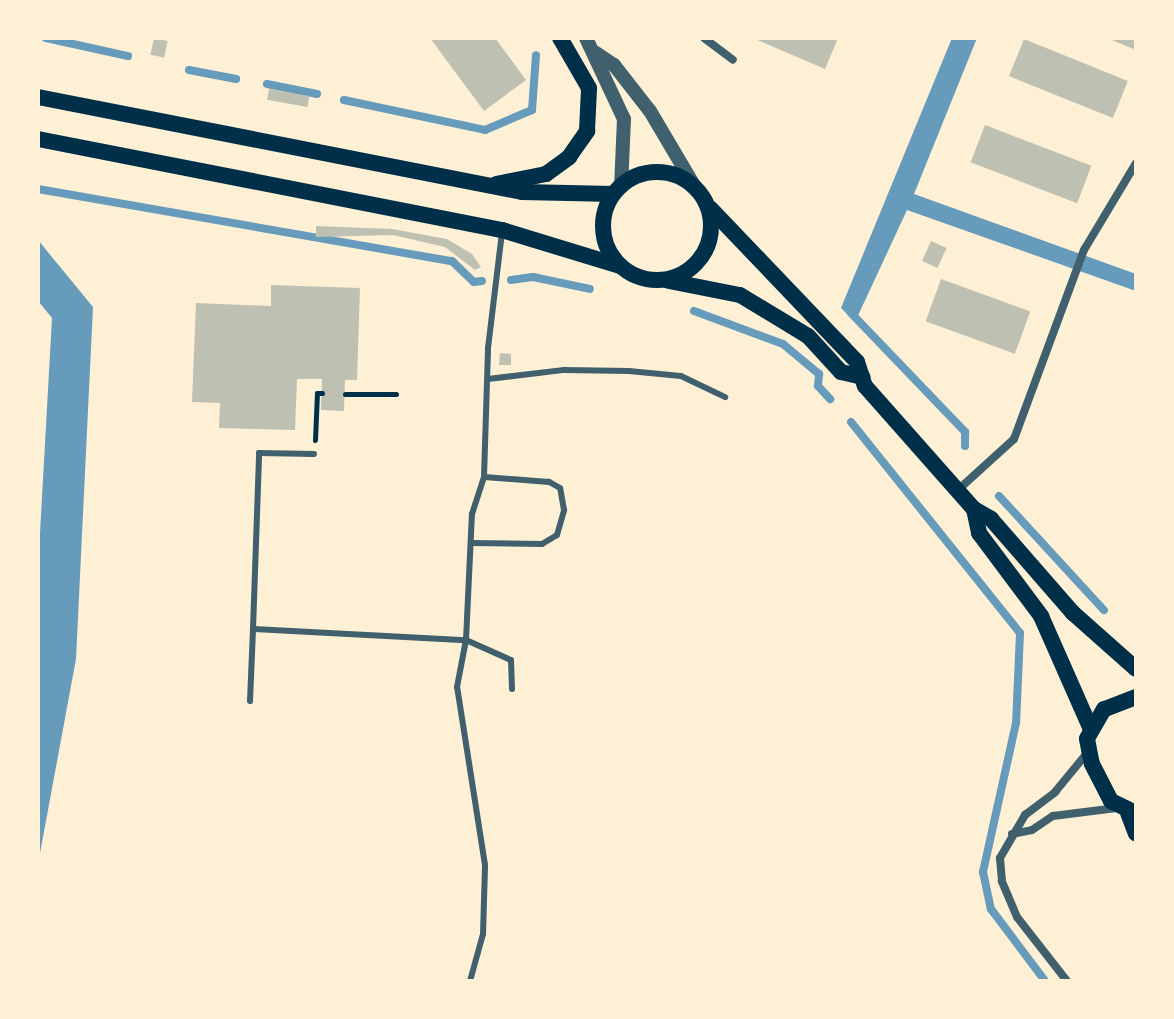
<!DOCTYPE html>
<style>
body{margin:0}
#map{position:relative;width:1174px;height:1019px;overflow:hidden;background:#fdf0d5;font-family:Raleway,sans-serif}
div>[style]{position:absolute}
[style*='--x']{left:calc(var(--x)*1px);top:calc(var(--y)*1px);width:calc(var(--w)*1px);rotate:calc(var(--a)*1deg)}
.water>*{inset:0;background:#669bbc}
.stream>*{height:8px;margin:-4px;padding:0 4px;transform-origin:4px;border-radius:4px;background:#669bbc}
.building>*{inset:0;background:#bec0b2;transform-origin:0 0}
.path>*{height:5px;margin:-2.5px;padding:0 2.5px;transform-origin:2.5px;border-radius:2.5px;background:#003049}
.service>*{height:6px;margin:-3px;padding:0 3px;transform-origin:3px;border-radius:3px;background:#3f606c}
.minor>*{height:8px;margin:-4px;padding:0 4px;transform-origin:4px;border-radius:4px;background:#3f606c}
.tertiary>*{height:14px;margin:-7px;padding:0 7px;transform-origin:7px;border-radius:7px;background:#3f606c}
.secondary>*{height:16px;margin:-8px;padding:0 8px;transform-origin:8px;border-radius:8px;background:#003049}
.secondary>.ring{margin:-8px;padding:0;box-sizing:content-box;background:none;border:16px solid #003049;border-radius:50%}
span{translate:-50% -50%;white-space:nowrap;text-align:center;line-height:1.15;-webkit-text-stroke:7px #fdf0d5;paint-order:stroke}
.frame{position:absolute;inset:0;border:40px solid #fdf0d5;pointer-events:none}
</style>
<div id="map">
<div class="water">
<i style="clip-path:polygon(952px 38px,977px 38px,914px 194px,1136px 274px,1136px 291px,907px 210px,855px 322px,841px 308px)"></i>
<i style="clip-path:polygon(38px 240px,93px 307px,76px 659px,38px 864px,38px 569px,52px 318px,38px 301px)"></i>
</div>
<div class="stream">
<i style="--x:46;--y:38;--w:84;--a:12.4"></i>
<i style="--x:189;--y:70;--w:48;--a:10.8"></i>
<i style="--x:267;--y:84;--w:51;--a:11.3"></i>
<i style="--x:344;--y:100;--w:144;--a:12"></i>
<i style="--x:485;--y:130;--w:51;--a:-23.1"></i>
<i style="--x:532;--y:110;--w:55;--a:-85.8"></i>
<i style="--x:38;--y:189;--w:420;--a:9.9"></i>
<i style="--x:452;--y:261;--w:30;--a:44"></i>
<i style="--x:474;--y:282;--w:8;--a:-7"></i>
<i style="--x:511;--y:280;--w:22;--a:-8"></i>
<i style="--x:533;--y:277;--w:58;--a:11.9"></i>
<i style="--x:694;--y:311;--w:95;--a:20.3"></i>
<i style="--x:783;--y:344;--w:47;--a:39.8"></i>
<i style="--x:819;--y:374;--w:12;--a:95"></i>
<i style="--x:818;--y:386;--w:18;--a:47"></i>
<i style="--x:851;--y:313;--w:165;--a:46.2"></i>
<i style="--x:965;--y:432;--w:14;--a:90"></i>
<i style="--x:851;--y:422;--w:270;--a:51.3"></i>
<i style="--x:1020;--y:633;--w:90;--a:92.5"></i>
<i style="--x:1016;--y:723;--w:153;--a:102.5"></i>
<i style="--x:983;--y:872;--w:38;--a:78"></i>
<i style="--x:991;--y:909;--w:90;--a:53.1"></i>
<i style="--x:999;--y:496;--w:155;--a:47.4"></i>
</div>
<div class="building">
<i style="left:154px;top:38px;width:14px;height:17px;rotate:12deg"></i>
<i style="clip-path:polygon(430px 38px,495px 38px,526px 80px,484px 111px)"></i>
<i style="clip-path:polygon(753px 38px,838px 38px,825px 69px)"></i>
<i style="clip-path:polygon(1107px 38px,1136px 38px,1136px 50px)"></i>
<i style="left:1024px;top:39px;width:112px;height:40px;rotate:22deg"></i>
<i style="left:269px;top:89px;width:41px;height:11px;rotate:10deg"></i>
<i style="left:985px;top:125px;width:114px;height:40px;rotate:21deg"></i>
<i style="clip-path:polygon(316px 226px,392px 229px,447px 239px,472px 254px,481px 267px,475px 270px,445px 247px,393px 235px,316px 237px)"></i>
<i style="left:931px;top:241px;width:17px;height:22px;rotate:24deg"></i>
<i style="left:941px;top:279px;width:95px;height:45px;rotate:20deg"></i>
<i style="clip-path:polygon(271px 285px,360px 288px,357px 380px,345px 380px,344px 411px,321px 410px,322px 379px,297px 379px,295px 430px,219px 428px,220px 403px,192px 402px,196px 303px,271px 306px)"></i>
<i style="clip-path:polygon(500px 353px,511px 354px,511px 365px,499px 365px)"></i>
</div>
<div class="path">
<i style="--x:345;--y:394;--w:51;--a:0"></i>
<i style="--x:315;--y:440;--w:47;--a:-87.6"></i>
<i style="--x:317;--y:393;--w:5;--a:0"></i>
</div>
<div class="service">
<i style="--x:488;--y:379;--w:77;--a:-6.8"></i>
<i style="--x:564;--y:370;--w:65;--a:0.9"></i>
<i style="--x:629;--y:371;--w:52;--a:5.5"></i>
<i style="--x:681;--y:376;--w:49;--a:25.5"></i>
<i style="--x:471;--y:543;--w:71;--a:0.8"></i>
<i style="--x:542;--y:544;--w:17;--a:-31"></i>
<i style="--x:557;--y:535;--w:26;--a:-74"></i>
<i style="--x:564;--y:510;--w:22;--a:-100"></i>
<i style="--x:560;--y:488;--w:13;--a:-151"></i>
<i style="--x:549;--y:482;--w:65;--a:-175.6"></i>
<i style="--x:253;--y:629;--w:176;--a:-88"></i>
<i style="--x:259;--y:453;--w:55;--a:1"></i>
<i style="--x:250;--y:701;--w:72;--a:-87.6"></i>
<i style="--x:253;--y:629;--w:213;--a:3"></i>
<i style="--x:466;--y:640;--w:49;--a:24"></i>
<i style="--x:511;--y:660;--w:29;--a:88"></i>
<i style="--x:470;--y:981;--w:49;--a:-74.5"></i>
<i style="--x:483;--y:934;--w:69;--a:-88.3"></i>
<i style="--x:485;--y:865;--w:180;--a:-98.9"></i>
<i style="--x:457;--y:687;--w:48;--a:-79.2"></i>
<i style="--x:466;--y:640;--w:126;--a:-87.3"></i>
<i style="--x:472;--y:514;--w:39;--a:-72"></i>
<i style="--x:484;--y:477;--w:129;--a:-88.2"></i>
<i style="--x:488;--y:348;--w:116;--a:-83.1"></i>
</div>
<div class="minor">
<i style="--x:704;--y:38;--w:36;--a:37"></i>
<i style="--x:959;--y:489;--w:74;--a:-42.3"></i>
<i style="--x:1014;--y:439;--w:202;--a:-69.7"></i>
<i style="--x:1084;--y:250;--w:101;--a:-59.1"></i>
<i style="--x:1012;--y:834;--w:20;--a:-11"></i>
<i style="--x:1032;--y:830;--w:25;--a:-34"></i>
<i style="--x:1053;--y:816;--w:64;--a:-7.1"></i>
<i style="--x:1067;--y:981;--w:81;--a:-128"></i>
<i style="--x:1017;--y:917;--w:39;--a:-113"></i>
<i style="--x:1002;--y:881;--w:23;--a:-95"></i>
<i style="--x:1000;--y:858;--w:50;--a:-59.8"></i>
<i style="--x:1025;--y:815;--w:38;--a:-37"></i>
<i style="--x:1055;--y:792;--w:52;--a:-50.5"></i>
</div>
<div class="tertiary">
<i style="--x:586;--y:38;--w:89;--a:64.9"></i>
<i style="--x:624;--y:119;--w:68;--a:92.5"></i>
<i style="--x:596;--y:53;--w:22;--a:34"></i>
<i style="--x:614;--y:65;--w:58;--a:52"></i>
<i style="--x:650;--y:111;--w:88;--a:59.4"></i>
</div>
<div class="secondary">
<i style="--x:38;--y:97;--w:493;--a:11.1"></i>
<i style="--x:522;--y:192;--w:91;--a:1.3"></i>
<i style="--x:38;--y:139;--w:473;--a:11.1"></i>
<i style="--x:502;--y:230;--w:123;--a:17"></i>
<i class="ring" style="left:603px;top:172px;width:92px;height:92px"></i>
<i style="--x:496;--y:184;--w:51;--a:-11.3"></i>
<i style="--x:546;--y:174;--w:29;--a:-36"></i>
<i style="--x:569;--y:157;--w:32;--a:-55"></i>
<i style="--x:587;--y:131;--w:43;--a:-87.3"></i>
<i style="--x:589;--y:88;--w:58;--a:-120.1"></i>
<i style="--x:710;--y:208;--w:213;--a:46.3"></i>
<i style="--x:857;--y:362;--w:25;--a:72"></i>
<i style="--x:865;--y:386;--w:164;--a:48.5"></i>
<i style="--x:974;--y:509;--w:20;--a:30"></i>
<i style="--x:991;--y:519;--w:125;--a:48.9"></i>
<i style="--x:1073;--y:613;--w:84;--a:41.6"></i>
<i style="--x:669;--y:281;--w:72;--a:11.2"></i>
<i style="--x:740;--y:295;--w:79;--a:31.1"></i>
<i style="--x:808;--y:336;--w:49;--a:47.5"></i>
<i style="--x:841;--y:372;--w:22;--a:13"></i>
<i style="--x:974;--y:509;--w:25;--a:78"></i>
<i style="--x:979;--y:533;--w:104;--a:53.2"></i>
<i style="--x:1041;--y:616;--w:121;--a:66.2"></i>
<i style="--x:1136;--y:697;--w:34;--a:159"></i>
<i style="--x:1104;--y:709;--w:34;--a:120"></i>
<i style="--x:1087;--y:739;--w:25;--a:79"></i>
<i style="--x:1092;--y:764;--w:42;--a:62.8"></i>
<i style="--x:1111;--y:801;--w:28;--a:26"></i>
<i style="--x:1128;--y:813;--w:22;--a:69"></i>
</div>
<div class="frame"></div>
</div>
